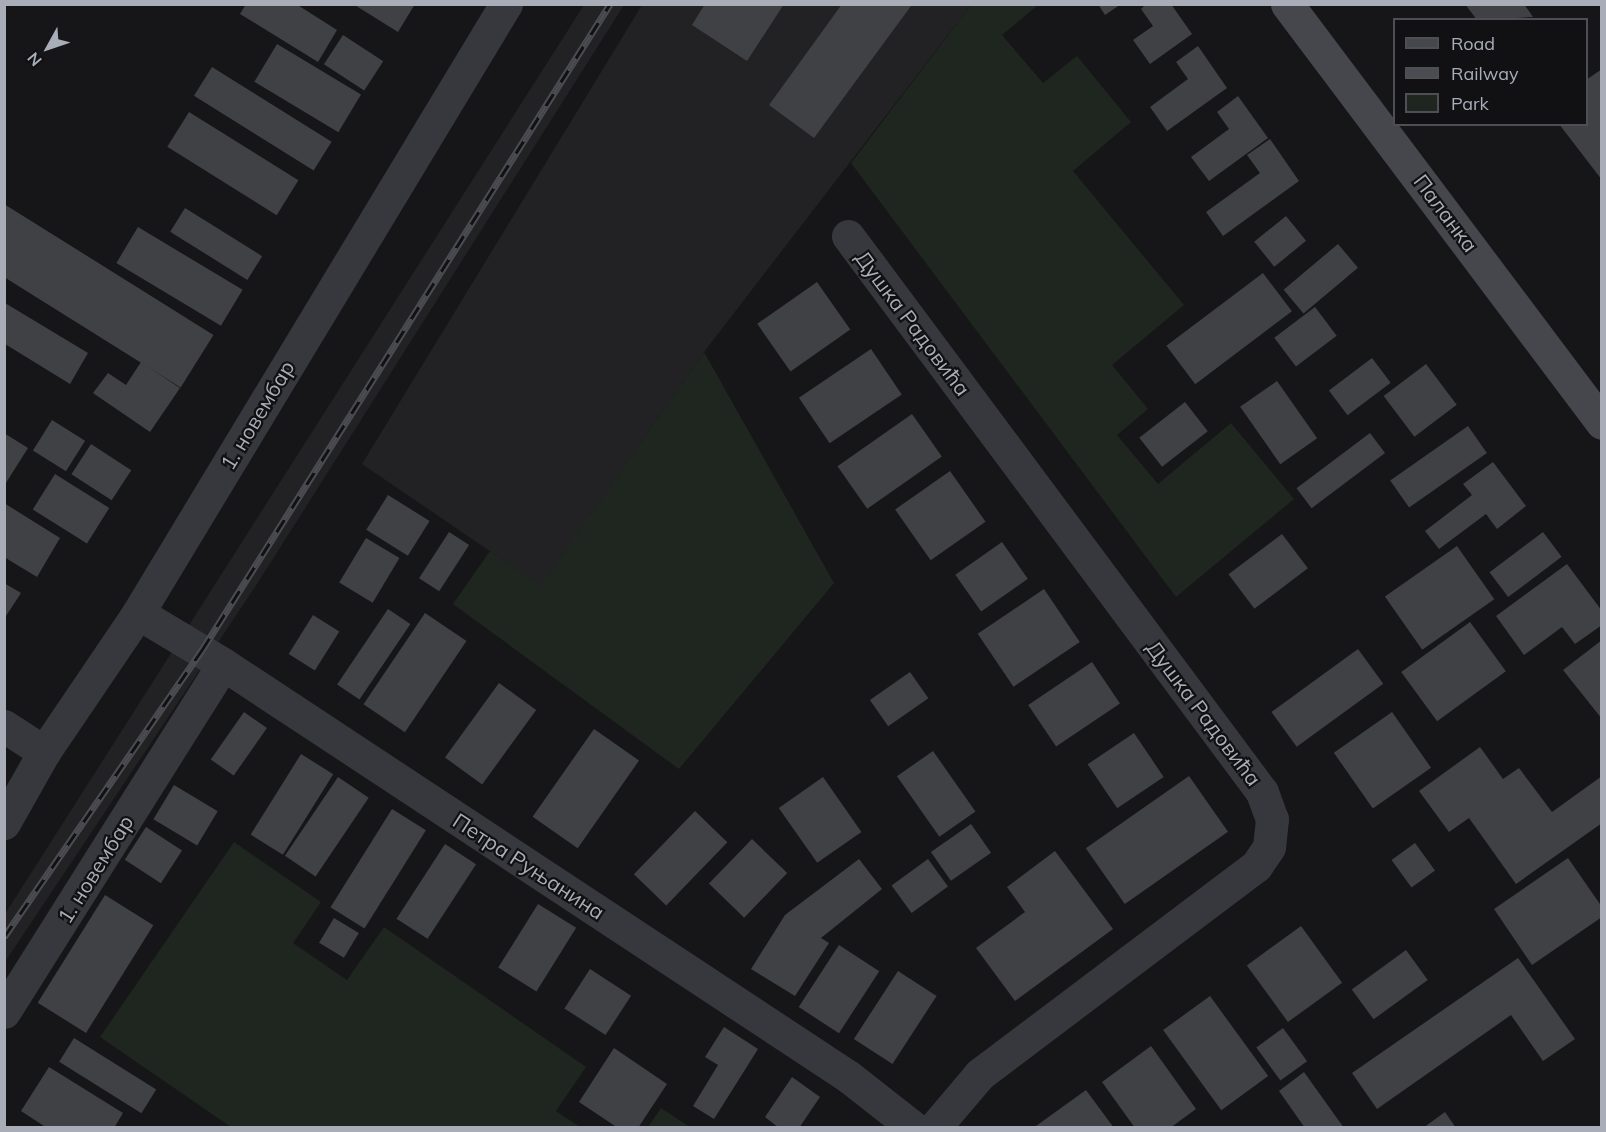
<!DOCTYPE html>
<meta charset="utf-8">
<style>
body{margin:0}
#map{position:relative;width:1606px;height:1132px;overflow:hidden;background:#161618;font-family:Mulish,sans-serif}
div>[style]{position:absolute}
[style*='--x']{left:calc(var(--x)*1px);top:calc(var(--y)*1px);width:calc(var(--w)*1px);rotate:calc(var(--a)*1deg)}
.built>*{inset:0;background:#222225}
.green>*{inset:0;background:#1e261f}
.building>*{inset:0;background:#404145;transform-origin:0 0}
.street>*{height:33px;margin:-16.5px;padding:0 16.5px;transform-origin:16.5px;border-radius:16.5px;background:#37383d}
.secondary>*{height:33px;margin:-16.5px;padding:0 16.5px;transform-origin:16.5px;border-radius:16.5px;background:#45474d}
.rail>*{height:7px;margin-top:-3.5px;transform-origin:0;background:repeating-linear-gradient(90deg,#111113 0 14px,#4a4c52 0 28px);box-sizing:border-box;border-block:2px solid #4a4c52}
span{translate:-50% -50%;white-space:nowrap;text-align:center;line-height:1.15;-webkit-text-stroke:4.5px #111113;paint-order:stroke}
.street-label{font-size:21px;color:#a8adb8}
.frame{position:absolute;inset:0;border:6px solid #a8adb8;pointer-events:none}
.legend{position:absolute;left:1393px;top:18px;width:195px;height:108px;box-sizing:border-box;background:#111113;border:2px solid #4d4f55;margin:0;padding:8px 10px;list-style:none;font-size:18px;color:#a8adb8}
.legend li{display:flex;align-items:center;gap:12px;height:30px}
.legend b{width:30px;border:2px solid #4d4f55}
.north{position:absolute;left:18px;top:18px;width:60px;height:60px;-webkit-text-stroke:4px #111113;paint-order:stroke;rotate:230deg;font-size:16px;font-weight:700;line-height:24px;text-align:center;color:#a8adb8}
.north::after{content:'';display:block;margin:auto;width:21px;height:27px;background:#a8adb8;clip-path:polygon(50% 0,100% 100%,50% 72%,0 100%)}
</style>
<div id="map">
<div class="built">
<i style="clip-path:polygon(584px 5px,624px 5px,257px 584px,5px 962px,5px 914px)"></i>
<i style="clip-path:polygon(642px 5px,971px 5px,704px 352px,541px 586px,362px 464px)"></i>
</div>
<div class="green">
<i style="clip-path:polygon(971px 5px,1038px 5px,1002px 35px,1043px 83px,1077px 56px,1131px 122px,1073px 171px,1184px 305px,1112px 365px,1148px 409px,1117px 435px,1158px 484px,1231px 423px,1294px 499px,1176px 597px,851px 163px)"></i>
<i style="clip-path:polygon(704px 352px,834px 583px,679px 769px,453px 604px,490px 551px,541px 585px)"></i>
<i style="clip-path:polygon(234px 842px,321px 902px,293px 943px,347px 980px,384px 927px,586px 1067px,556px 1111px,580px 1127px,231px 1127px,100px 1037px)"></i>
<i style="clip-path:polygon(661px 1108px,690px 1127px,648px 1127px)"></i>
</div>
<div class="building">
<i style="clip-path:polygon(246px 4px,296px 4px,337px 30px,318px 62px,240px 14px)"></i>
<i style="clip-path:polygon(353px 4px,415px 4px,398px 32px)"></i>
<i style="clip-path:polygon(705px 4px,784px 4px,747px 61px,692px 25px)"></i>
<i style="clip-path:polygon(842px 4px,911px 6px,814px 138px,769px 105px)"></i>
<i style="clip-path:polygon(1098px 4px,1121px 4px,1105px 15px)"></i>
<i style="clip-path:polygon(1146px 4px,1171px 4px,1192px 34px,1150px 64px,1133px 40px,1153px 26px,1141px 9px)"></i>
<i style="clip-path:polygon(1465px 4px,1524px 4px,1533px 17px,1477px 20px)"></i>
<i style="left:343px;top:35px;width:48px;height:35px;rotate:33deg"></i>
<i style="left:277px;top:44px;width:98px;height:44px;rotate:31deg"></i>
<i style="clip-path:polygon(1198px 46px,1227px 88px,1167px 131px,1150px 107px,1188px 79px,1176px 62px)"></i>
<i style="left:212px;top:67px;width:141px;height:34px;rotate:32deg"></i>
<i style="clip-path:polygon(1602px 69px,1602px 180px,1559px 124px,1586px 124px,1586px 80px)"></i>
<i style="clip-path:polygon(1238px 96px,1268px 138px,1209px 181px,1191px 157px,1229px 129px,1217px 112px)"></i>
<i style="left:189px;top:112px;width:129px;height:41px;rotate:32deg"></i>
<i style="clip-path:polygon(1270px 139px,1299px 181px,1223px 236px,1206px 212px,1260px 173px,1247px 155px)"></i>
<i style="left:4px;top:204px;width:247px;height:62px;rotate:32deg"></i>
<i style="left:185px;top:208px;width:91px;height:28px;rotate:32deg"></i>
<i style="left:1286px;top:216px;width:32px;height:41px;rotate:51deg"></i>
<i style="left:138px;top:227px;width:122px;height:42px;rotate:31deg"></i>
<i style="left:1338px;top:244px;width:31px;height:71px;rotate:50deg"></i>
<i style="left:1263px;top:273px;width:48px;height:121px;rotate:53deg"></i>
<i style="left:817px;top:282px;width:58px;height:73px;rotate:55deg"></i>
<i style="clip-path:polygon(5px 303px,88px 353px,70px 384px,5px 344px)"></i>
<i style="left:1315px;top:307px;width:36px;height:51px;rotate:53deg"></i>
<i style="left:871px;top:349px;width:55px;height:87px;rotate:56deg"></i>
<i style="left:1372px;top:358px;width:31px;height:54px;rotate:53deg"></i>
<i style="clip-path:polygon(141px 362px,180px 388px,150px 432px,93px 393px,108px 373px,126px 385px)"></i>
<i style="left:1426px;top:364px;width:51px;height:53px;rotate:53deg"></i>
<i style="left:1277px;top:381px;width:70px;height:45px;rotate:55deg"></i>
<i style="left:1185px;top:402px;width:37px;height:58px;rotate:52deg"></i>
<i style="left:912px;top:414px;width:52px;height:91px;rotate:55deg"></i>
<i style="left:52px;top:420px;width:39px;height:36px;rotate:32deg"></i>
<i style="left:1468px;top:426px;width:33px;height:95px;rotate:55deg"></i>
<i style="clip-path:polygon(4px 433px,28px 448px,4px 486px)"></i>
<i style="left:1370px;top:433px;width:25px;height:92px;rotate:53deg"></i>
<i style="left:91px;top:444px;width:48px;height:36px;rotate:33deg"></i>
<i style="clip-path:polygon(1493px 462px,1526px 506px,1497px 529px,1486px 514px,1439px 549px,1425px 531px,1472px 495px,1463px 484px)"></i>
<i style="left:950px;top:471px;width:62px;height:67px;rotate:55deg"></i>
<i style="left:55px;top:474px;width:64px;height:42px;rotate:32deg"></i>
<i style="left:388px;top:495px;width:49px;height:41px;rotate:32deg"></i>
<i style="clip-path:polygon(4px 503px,60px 538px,37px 577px,4px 557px)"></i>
<i style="left:449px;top:532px;width:24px;height:55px;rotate:33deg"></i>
<i style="left:1543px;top:532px;width:31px;height:67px;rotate:53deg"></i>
<i style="left:1282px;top:534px;width:43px;height:67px;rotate:53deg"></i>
<i style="left:366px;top:538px;width:39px;height:52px;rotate:31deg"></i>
<i style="left:1002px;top:542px;width:45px;height:57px;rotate:55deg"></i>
<i style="left:1457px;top:546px;width:65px;height:88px;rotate:55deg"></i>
<i style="clip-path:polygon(1567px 564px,1602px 611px,1602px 625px,1575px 644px,1562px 627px,1524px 655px,1496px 616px)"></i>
<i style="clip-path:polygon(4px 583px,21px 593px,4px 619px)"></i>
<i style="left:1044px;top:589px;width:64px;height:80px;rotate:56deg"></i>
<i style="left:388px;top:609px;width:27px;height:91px;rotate:34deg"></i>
<i style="left:425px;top:613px;width:50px;height:110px;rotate:34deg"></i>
<i style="left:313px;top:615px;width:31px;height:46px;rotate:32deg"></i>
<i style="left:1470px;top:622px;width:61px;height:85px;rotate:54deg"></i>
<i style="clip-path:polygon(1602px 640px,1602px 719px,1563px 670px)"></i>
<i style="left:1358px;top:649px;width:43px;height:107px;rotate:54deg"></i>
<i style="left:1092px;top:662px;width:50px;height:77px;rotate:56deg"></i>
<i style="left:910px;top:672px;width:32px;height:49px;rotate:55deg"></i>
<i style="left:499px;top:683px;width:46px;height:92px;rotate:36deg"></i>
<i style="left:244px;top:712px;width:28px;height:58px;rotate:35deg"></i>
<i style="left:1392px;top:712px;width:68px;height:71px;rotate:55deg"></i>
<i style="left:594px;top:729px;width:55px;height:107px;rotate:35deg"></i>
<i style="left:1134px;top:733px;width:53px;height:56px;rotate:56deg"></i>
<i style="clip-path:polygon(1480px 747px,1503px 779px,1519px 768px,1552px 812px,1602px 776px,1602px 823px,1516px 884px,1469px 818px,1449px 832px,1419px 791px)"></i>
<i style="left:933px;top:751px;width:74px;height:44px;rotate:55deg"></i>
<i style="left:301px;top:754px;width:38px;height:95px;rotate:32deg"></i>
<i style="left:1189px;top:776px;width:68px;height:126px;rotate:55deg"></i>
<i style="left:338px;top:777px;width:37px;height:95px;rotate:34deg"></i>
<i style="left:823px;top:777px;width:67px;height:54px;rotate:55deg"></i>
<i style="left:174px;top:785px;width:51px;height:40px;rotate:31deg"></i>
<i style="left:392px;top:809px;width:40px;height:116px;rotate:32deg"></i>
<i style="left:695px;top:811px;width:45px;height:88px;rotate:44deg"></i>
<i style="left:971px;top:824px;width:35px;height:49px;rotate:55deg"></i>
<i style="left:146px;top:827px;width:43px;height:39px;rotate:33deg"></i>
<i style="left:752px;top:839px;width:49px;height:62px;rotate:44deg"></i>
<i style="left:1415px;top:843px;width:34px;height:29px;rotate:54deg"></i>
<i style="left:445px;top:844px;width:37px;height:89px;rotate:33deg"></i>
<i style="clip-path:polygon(1055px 851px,1113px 929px,1015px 1001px,976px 948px,1025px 912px,1007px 887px)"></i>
<i style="clip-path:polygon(1568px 858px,1602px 907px,1602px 917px,1532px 965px,1494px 909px)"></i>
<i style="clip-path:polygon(859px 859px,882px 889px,821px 938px,829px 943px,795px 996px,751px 969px,785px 915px)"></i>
<i style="left:928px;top:859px;width:34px;height:45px;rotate:54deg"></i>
<i style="left:105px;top:895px;width:57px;height:127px;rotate:32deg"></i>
<i style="left:538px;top:904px;width:45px;height:75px;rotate:32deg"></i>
<i style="left:334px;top:918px;width:29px;height:29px;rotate:31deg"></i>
<i style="left:1301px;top:926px;width:70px;height:67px;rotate:54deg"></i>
<i style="left:839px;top:945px;width:48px;height:74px;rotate:33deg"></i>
<i style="left:1406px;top:950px;width:37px;height:67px;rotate:54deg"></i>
<i style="clip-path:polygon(1518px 958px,1575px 1039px,1543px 1061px,1511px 1015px,1377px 1109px,1352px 1073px)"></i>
<i style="left:590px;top:969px;width:49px;height:47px;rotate:33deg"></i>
<i style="left:898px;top:971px;width:46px;height:81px;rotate:33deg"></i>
<i style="left:1210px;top:996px;width:99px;height:58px;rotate:54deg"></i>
<i style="clip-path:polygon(724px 1027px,758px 1049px,714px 1119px,693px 1106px,718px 1065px,705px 1057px)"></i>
<i style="left:1283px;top:1028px;width:41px;height:33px;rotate:54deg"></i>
<i style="left:74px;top:1038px;width:97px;height:28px;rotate:32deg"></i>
<i style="clip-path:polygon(1151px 1046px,1196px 1109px,1170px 1128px,1135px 1128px,1102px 1082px)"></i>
<i style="clip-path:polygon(614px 1048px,667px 1084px,638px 1128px,618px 1128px,579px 1102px)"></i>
<i style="clip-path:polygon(49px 1067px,123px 1113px,114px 1128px,47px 1128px,21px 1111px)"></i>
<i style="clip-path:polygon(1304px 1072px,1344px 1128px,1305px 1128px,1279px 1091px)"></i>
<i style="clip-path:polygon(792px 1077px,820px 1097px,799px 1128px,779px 1128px,765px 1117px)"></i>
<i style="clip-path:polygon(1086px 1090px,1114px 1128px,1036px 1126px)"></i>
<i style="clip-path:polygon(1445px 1112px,1456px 1128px,1423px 1128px)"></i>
</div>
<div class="street">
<i style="--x:848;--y:236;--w:693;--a:53.33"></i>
<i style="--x:1262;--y:792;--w:29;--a:70"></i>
<i style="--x:1272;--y:819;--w:28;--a:96"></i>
<i style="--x:1269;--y:847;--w:23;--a:124"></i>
<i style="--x:1256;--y:866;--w:346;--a:143"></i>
<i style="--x:980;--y:1074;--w:71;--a:130.4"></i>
<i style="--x:138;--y:613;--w:99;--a:31"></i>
<i style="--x:223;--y:664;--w:750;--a:33.41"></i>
<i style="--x:849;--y:1077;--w:83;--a:38.1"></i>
<i style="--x:4;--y:726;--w:48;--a:33"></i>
<i style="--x:4;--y:823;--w:81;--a:-60.6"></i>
<i style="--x:44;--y:752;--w:168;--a:-55.9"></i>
<i style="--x:138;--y:613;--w:712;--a:-58.86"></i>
<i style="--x:4;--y:1012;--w:411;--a:-57.8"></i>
</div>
<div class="secondary">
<i style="--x:1287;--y:4;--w:524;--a:53.06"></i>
</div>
<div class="rail">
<i style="--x:4;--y:937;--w:349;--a:-55.4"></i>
<i style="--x:202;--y:650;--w:764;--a:-57.72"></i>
</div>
<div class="street-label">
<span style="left:1446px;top:213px;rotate:53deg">Паланка</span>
<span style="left:913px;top:323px;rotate:53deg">Душка Радовића</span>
<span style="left:257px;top:415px;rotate:-59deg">1. новембар</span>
<span style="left:1204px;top:713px;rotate:53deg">Душка Радовића</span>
<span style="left:529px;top:866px;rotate:33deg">Петра Руњанина</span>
<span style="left:95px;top:869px;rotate:-58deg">1. новембар</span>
</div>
<div class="frame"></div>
<ul class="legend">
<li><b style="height:8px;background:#45474d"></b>Road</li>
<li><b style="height:8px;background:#4a4c52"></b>Railway</li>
<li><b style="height:16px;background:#1e261f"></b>Park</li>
</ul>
<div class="north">N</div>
</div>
